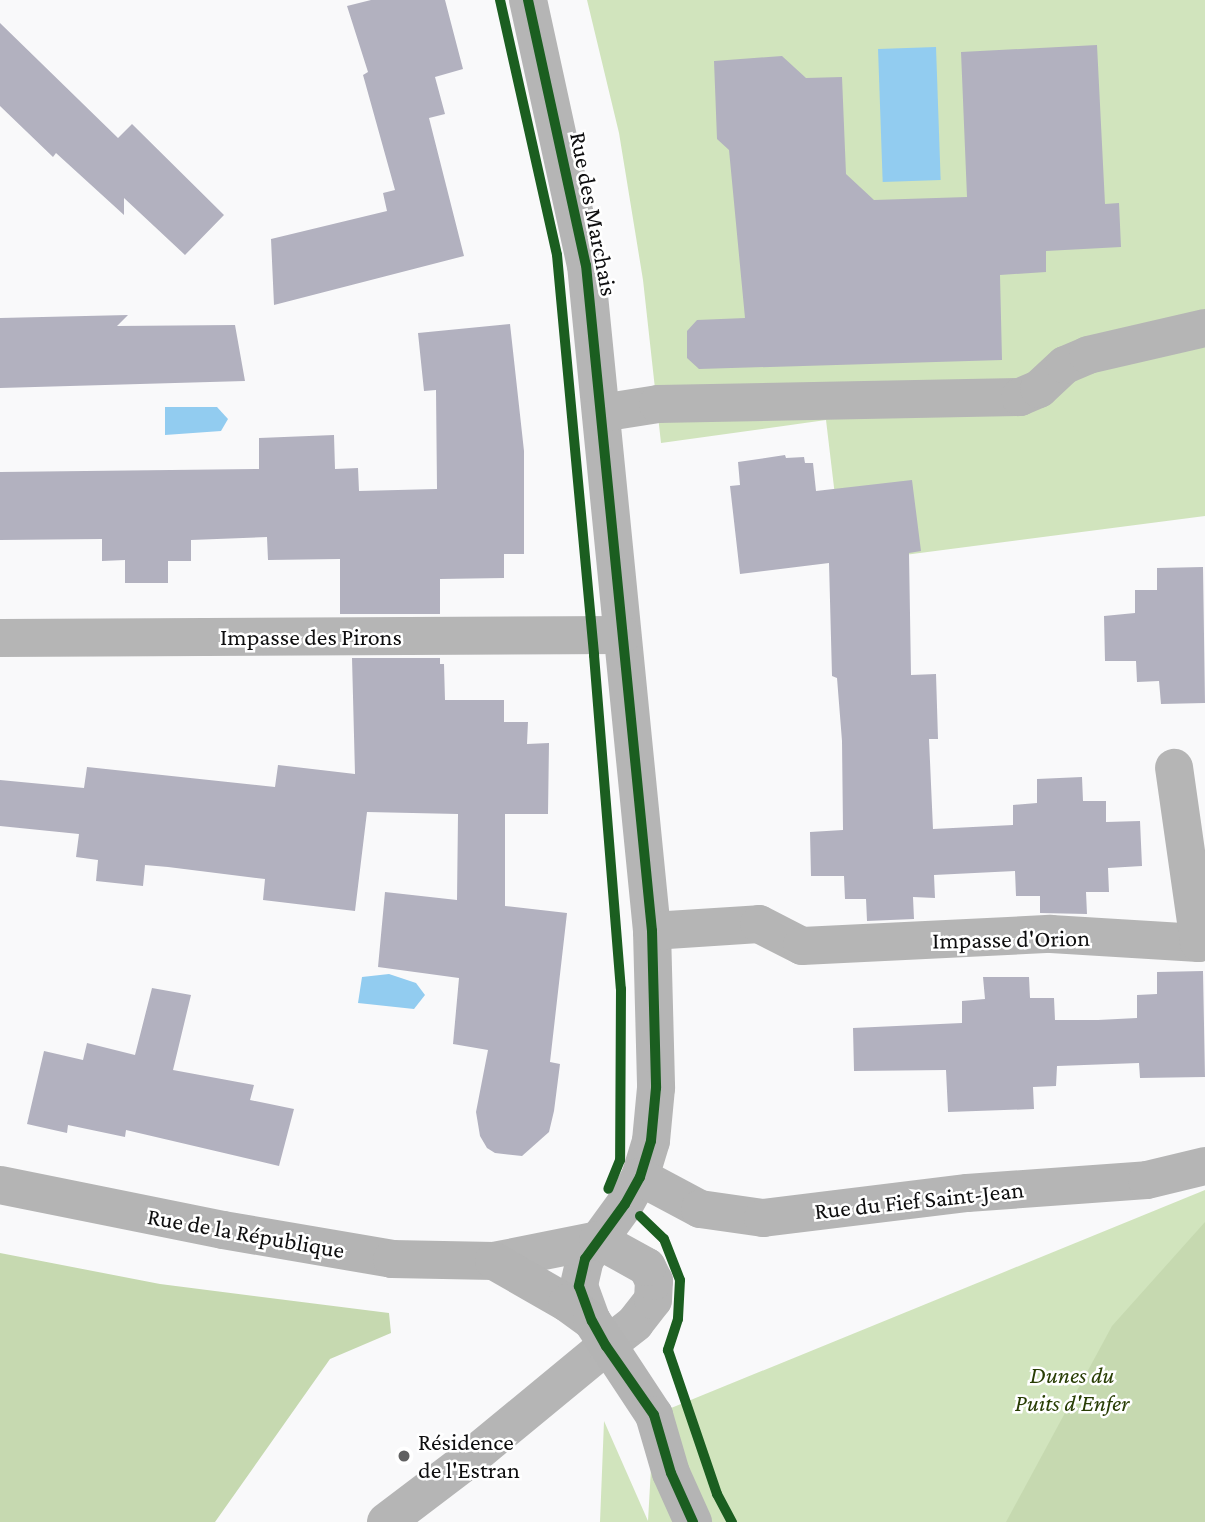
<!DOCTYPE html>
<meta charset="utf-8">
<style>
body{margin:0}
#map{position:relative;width:1205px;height:1522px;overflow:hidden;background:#f9f9fa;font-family:"Crimson Pro",serif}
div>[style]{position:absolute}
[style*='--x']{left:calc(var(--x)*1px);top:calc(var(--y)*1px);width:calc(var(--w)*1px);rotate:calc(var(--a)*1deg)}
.green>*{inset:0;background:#d1e4bd}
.forest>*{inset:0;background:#c6d9b0}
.water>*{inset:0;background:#92ccf0;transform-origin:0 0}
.building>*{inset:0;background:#b2b1bf}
.street>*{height:38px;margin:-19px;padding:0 19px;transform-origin:19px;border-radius:19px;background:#b5b5b5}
.secondary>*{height:38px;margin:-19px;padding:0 19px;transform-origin:19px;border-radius:19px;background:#b4b4b4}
.cycleway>*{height:10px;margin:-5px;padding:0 5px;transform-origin:5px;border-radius:5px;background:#1b5e20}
.dots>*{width:19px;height:19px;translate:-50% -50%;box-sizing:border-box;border:4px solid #fff;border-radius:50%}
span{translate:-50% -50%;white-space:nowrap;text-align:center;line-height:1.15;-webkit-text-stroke:5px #fff;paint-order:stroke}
.street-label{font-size:24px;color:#0e0e0f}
.park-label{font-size:24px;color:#283d04;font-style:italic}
.poi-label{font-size:24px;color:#0e0e0f}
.left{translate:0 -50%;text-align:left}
</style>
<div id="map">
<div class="green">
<i style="clip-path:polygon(587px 0,1205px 0,1205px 516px,843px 563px,826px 420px,661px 443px,643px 280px,619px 133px)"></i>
<i style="clip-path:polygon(1205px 1190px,1205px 1522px,600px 1522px,604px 1421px,648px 1521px,654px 1415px)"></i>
</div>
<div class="forest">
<i style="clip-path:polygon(1205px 1222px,1205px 1522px,1006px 1522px,1112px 1326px)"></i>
<i style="clip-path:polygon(0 1253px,160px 1284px,389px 1313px,391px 1333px,330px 1359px,215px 1522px,0 1522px)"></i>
</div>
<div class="water">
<i style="left:936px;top:47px;width:133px;height:58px;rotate:88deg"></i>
<i style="clip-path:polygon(165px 407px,217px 407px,228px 419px,221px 431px,165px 435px)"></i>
<i style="clip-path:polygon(389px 974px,416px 983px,425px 995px,414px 1009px,358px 1003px,362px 977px)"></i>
</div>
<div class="building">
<i style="clip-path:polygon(371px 0,445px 0,463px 69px,435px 77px,445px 114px,429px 118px,464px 256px,274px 305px,271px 239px,387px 211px,383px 193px,395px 190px,363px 75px,368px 72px,347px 6px)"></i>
<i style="clip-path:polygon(0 23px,118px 138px,132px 124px,224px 215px,185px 255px,124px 198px,124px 215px,56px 153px,53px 157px,0 106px)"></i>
<i style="clip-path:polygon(1097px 45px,1105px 204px,1119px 203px,1121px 247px,1046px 251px,1046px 272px,1000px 275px,1002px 360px,699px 369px,687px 358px,687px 331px,697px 320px,745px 318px,729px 150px,717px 139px,714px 61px,782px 56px,806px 78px,842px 77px,846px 174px,874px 200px,967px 197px,961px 52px)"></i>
<i style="clip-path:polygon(128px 315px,117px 326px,235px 325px,245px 381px,0 388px,0 318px)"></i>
<i style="clip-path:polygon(510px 324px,524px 451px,524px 554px,504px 554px,504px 578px,440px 579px,440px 614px,340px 614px,340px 559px,268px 560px,267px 537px,191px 540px,191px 561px,168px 561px,168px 583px,125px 583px,125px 560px,102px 561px,102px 539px,0 540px,0 472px,259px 469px,259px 438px,334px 435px,335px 469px,358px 468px,359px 491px,437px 489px,436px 390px,424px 391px,418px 333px)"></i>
<i style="clip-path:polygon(785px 455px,786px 458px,804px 457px,805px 463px,813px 463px,816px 491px,912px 480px,921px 551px,909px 553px,911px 675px,936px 674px,938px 739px,929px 739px,933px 829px,1013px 825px,1013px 805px,1037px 803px,1037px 779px,1082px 777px,1083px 801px,1106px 801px,1106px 822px,1140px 821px,1142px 866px,1108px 868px,1109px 892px,1086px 892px,1087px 914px,1040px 913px,1040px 896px,1016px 896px,1015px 871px,934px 875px,935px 898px,913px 897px,914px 919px,867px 921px,866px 899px,845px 899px,844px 876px,811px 876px,810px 832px,843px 830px,842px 741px,837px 678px,832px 676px,829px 563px,740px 574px,730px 486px,740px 485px,738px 462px)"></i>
<i style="clip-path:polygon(1203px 567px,1205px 703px,1161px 704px,1159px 681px,1137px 682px,1136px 661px,1105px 661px,1104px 616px,1135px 613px,1135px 590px,1157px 590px,1157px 568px)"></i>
<i style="clip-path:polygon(352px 658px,440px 658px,440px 664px,444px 664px,445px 700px,504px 700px,504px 722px,528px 722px,527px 744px,549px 743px,548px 814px,505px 814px,505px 906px,567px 913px,550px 1062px,560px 1064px,554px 1111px,549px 1132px,522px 1156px,495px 1153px,487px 1148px,480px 1136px,476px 1112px,488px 1050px,453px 1044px,459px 978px,378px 967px,385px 892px,457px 900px,458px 814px,367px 812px,355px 911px,263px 900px,265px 879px,168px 867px,145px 865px,143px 886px,96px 881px,98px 860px,76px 857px,79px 834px,0 826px,0 780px,84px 788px,87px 767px,275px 787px,278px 765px,355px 774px)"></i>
<i style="clip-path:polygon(1203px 971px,1205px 1077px,1140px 1078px,1139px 1063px,1057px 1066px,1056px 1086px,1033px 1087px,1034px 1109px,948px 1112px,946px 1070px,854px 1071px,853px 1028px,962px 1023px,962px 1001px,985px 999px,983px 977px,1029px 977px,1030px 998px,1054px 998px,1055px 1020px,1098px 1020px,1137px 1018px,1137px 995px,1157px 994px,1157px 972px)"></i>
<i style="clip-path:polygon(152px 988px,191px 995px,173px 1070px,254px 1085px,250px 1100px,294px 1109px,279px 1166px,126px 1130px,125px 1137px,68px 1125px,67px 1133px,27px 1124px,44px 1051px,83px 1060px,87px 1043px,135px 1055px)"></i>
</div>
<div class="street">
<i style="--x:528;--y:0;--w:271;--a:77.7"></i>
<i style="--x:586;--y:265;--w:669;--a:84.34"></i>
<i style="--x:652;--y:931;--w:157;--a:88.5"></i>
<i style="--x:656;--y:1088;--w:53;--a:95.4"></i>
<i style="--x:651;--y:1141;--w:38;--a:107"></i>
<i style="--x:640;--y:1177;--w:31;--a:119"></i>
<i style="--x:625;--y:1204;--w:68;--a:126"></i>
<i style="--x:585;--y:1259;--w:28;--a:103"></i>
<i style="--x:579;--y:1286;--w:37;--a:70"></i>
<i style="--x:601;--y:413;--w:58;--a:-9"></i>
<i style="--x:658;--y:404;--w:362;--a:-1.1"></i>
<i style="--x:1020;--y:397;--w:21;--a:-23"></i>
<i style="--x:1039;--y:389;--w:35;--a:-43"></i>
<i style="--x:1065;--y:365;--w:25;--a:-23"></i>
<i style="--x:1088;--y:355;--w:120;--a:-13"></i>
<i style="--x:0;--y:638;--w:622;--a:-0.28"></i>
<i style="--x:652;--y:931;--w:107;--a:-3.7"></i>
<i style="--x:759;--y:924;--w:48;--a:27.1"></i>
<i style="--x:802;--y:946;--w:249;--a:-2.8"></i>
<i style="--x:1051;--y:934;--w:148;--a:3.5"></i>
<i style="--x:1199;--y:943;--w:177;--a:-98.1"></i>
<i style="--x:640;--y:1177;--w:68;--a:28.1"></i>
<i style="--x:700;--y:1209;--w:64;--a:8.1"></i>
<i style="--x:763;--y:1218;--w:206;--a:-7"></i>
<i style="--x:967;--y:1193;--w:180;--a:-4.1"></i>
<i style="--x:1147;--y:1180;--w:60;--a:-13.6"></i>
<i style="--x:494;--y:1261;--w:106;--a:-11.4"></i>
<i style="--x:386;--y:1522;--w:104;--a:-37.2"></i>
<i style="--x:469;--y:1459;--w:178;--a:-39.5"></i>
<i style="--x:606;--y:1346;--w:37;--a:-38"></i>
<i style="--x:635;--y:1323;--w:29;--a:-52"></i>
<i style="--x:653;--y:1300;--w:19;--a:-87"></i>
<i style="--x:654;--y:1281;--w:16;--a:-117"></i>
<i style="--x:647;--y:1267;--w:56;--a:-151.1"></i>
</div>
<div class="secondary">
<i style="--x:0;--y:1185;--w:227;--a:11.4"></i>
<i style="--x:223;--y:1230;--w:171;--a:9.7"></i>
<i style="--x:392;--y:1259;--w:102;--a:1.1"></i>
<i style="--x:494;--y:1261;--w:84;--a:29.9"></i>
<i style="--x:567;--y:1303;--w:31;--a:36"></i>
<i style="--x:592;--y:1321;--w:113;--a:56.6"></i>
<i style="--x:654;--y:1415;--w:60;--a:73.7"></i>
<i style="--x:671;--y:1473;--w:54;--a:65.8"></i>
</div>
<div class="cycleway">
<i style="--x:500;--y:0;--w:261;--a:77.4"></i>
<i style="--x:557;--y:255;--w:402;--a:84.7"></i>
<i style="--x:594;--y:655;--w:335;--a:85.4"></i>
<i style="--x:621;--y:989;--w:171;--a:90.3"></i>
<i style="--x:620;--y:1160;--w:31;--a:112"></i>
<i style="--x:528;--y:0;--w:271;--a:77.7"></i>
<i style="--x:586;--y:265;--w:669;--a:84.34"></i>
<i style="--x:652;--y:931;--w:157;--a:88.5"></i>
<i style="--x:656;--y:1088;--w:53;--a:95.4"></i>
<i style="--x:651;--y:1141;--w:38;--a:107"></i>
<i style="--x:640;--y:1177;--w:31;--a:119"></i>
<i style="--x:625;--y:1204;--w:68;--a:126"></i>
<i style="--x:585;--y:1259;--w:28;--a:103"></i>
<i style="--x:579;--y:1286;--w:37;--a:70"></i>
<i style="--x:592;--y:1321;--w:29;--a:61"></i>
<i style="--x:606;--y:1346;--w:84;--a:55.2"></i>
<i style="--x:654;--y:1415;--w:60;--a:73.7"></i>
<i style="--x:671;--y:1473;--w:54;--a:65.8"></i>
<i style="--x:640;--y:1216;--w:33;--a:44"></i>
<i style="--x:664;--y:1239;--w:44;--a:68.7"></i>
<i style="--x:680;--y:1280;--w:39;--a:93"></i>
<i style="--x:678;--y:1319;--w:33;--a:108"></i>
<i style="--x:668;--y:1350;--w:152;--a:71.2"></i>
<i style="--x:717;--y:1494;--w:32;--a:62"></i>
</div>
<div class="dots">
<i style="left:404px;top:1456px;background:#606061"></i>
</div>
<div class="street-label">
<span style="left:594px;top:214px;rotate:79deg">Rue des Marchais</span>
<span style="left:311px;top:637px">Impasse des Pirons</span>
<span style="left:1011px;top:939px;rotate:-1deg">Impasse d'Orion</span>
<span style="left:919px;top:1200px;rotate:-6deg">Rue du Fief Saint-Jean</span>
<span style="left:246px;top:1233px;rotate:10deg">Rue de la République</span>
</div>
<div class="park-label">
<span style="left:1072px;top:1389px">Dunes du<br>Puits d'Enfer</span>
</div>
<div class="poi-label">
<span class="left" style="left:418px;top:1456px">Résidence<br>de l'Estran</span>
</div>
</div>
